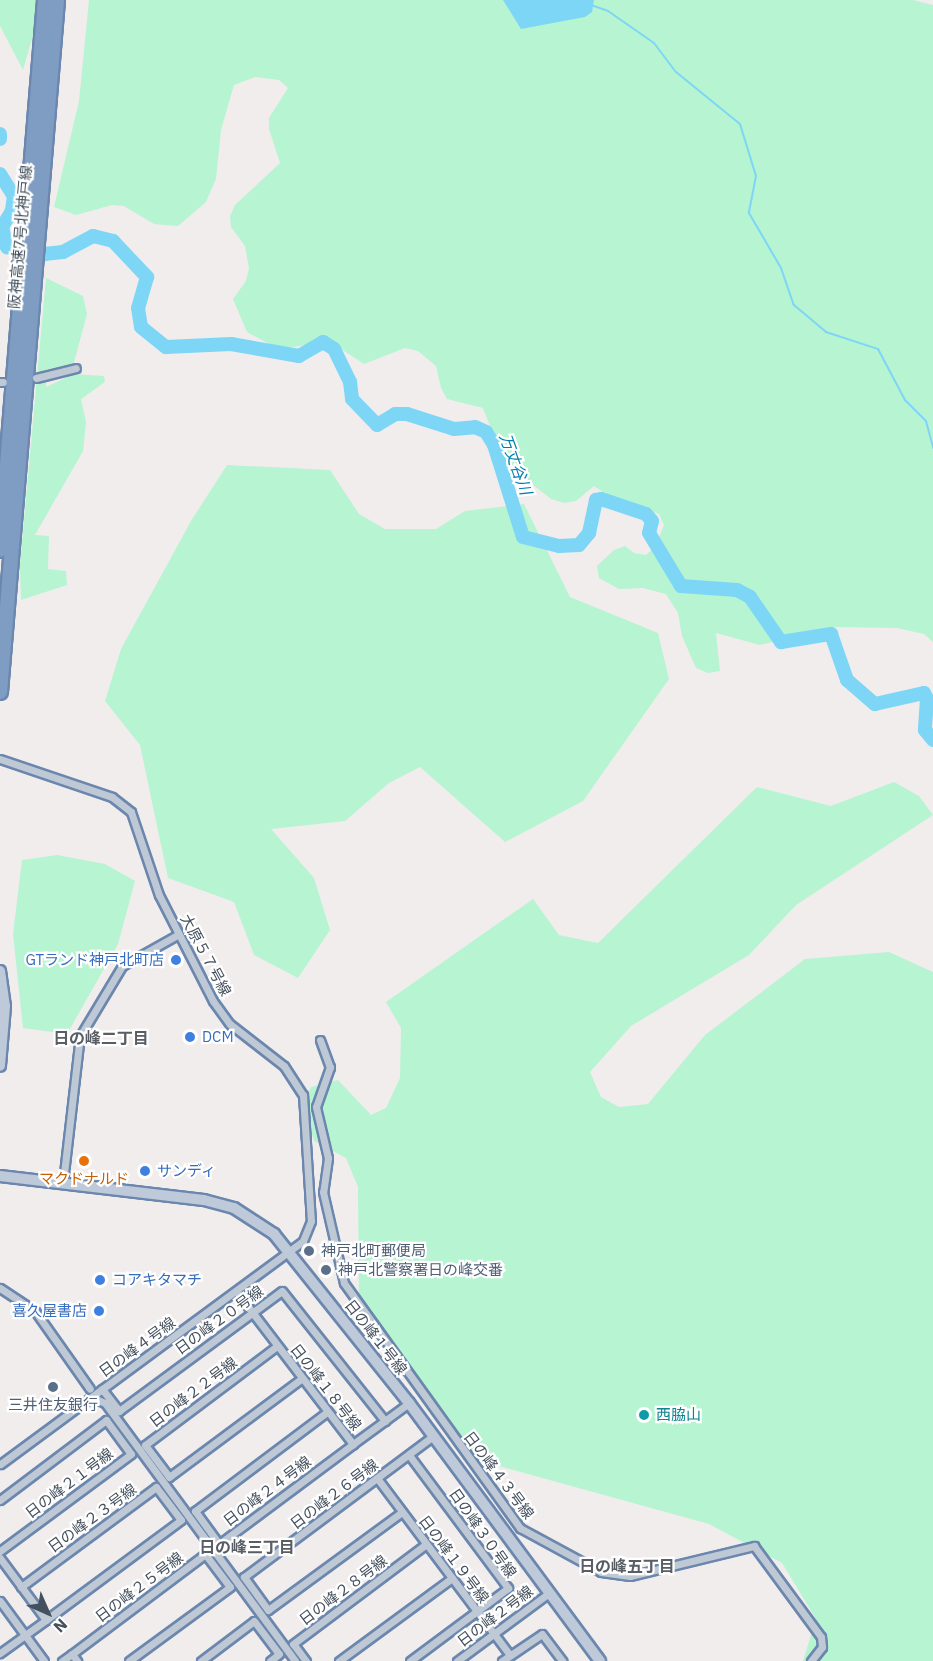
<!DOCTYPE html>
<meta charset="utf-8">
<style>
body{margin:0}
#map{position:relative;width:933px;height:1661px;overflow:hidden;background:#f1eded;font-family:"IBM Plex Sans","Noto Sans JP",sans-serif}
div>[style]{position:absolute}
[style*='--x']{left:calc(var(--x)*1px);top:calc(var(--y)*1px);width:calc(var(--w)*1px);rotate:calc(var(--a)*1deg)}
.green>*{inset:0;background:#b6f4d2}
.water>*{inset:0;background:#7ed6f6}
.stream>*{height:2px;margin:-1px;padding:0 1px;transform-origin:1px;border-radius:1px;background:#7ed6f6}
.river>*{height:14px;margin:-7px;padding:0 7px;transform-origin:7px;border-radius:7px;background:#7ed6f6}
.roads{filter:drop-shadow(2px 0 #6b87ae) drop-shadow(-2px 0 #6b87ae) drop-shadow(0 2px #6b87ae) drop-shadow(0 -2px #6b87ae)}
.street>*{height:7px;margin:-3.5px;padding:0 3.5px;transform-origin:3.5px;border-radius:3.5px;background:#bfc9d5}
.secondary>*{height:10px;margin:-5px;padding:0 5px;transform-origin:5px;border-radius:5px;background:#bec9d9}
.highway>*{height:14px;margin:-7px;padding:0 7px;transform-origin:7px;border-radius:7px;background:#7f9cc3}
.dots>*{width:16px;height:16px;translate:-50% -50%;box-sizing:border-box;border:3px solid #fff;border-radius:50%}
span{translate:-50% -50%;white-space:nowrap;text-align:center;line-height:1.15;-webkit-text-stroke:4.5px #fff;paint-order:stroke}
.street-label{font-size:15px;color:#44505d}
.shop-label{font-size:15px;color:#366cbe}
.right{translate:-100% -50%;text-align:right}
.left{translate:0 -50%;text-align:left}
.food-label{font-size:15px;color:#c56008}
.service-label{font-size:15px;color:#4e5e75}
.culture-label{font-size:15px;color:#0d838f}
.water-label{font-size:16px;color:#017eac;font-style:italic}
.neighbourhood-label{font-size:16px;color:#595d64;font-weight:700}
.north{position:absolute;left:18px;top:1583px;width:60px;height:60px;-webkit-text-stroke:4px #fff;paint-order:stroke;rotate:135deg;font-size:16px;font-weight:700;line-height:24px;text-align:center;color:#44505d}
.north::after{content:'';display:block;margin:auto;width:21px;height:27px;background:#44505d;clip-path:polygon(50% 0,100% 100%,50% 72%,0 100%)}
</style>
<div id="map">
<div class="green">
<i style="clip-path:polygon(0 0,36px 0,35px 28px,23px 70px,0 26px)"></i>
<i style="clip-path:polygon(89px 0,913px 0,933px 5px,933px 642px,924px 634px,897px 628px,834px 627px,760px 645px,716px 633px,720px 671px,708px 673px,696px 668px,682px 636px,678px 613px,666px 594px,643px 588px,619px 589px,599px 578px,597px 566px,614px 550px,625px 546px,634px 553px,646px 555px,655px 547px,664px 525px,659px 514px,613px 499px,594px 486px,576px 501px,564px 503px,551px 499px,532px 484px,520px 485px,510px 478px,483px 408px,447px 399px,441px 388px,436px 366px,418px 351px,405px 348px,364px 364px,338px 347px,314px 344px,278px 349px,247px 332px,233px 299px,246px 281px,249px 268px,245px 246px,231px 227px,230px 216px,235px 205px,280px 163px,269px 129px,269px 118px,288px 88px,279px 80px,255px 77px,234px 85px,221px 130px,216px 179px,206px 202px,178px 226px,154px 224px,124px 206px,112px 205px,76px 215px,54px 207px,79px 101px)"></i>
<i style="clip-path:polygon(46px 278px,83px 296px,87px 314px,73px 366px,47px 369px,46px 387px,74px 374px,104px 376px,105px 382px,81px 399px,86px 422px,83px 451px,35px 535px,49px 536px,48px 569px,66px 571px,67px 585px,21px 600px,20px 565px)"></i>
<i style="clip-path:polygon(227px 465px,330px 470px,359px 514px,385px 529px,436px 529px,465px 511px,524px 504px,570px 597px,658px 633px,669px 679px,583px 801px,505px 842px,420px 767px,389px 783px,345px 821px,271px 829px,314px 878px,330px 930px,298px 978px,254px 955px,234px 902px,168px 878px,140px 745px,105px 701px,121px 649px,191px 521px)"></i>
<i style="clip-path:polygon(894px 782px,919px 796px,933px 815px,796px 905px,749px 955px,631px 1026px,590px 1072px,601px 1097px,619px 1107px,648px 1104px,705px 1035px,805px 959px,889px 952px,933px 972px,933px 1661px,803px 1661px,816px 1619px,782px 1563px,709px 1524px,477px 1460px,359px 1310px,358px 1187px,346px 1158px,314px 1141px,304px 1105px,311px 1087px,338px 1080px,371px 1115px,386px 1108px,400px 1078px,401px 1028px,386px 1002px,533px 899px,559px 935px,598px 943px,757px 787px,831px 806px)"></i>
<i style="clip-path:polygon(57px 855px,105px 864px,135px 881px,118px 944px,67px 1034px,23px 1028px,13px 934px,22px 860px)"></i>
</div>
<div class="water">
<i style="clip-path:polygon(503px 0,594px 0,592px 12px,585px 17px,521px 29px)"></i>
</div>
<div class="stream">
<i style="--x:591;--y:5;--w:18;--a:19"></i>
<i style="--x:608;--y:11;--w:56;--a:34.8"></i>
<i style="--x:654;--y:43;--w:36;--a:53"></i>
<i style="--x:676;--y:72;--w:82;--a:39.1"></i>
<i style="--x:740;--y:124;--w:54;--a:72.9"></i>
<i style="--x:756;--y:176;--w:38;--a:101"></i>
<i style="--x:749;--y:213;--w:64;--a:59.8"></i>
<i style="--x:781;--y:268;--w:39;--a:71"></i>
<i style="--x:794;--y:305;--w:42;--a:40.2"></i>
<i style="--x:826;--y:332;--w:55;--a:18.1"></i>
<i style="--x:878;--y:349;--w:58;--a:62.1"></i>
<i style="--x:905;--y:400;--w:30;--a:45"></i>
<i style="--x:926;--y:421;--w:28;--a:75"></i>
</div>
<div class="river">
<i style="--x:0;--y:134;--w:5;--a:90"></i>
<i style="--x:0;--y:174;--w:26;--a:58"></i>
<i style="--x:14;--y:196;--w:15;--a:98"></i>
<i style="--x:12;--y:211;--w:19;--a:122"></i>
<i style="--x:2;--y:227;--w:21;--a:76"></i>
<i style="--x:7;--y:247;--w:38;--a:11"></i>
<i style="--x:44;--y:254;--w:19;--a:-6"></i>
<i style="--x:63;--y:252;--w:34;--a:-28"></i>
<i style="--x:93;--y:236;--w:21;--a:14"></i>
<i style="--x:113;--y:241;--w:50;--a:46.6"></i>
<i style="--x:147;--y:277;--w:32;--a:106"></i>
<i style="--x:138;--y:308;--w:19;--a:81"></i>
<i style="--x:141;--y:327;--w:32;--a:39"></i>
<i style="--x:166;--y:347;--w:65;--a:-2.6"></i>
<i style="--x:231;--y:344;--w:69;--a:10"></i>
<i style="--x:299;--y:356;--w:28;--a:-30"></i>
<i style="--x:323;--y:342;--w:13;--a:32"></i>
<i style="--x:334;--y:349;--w:37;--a:64"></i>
<i style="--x:350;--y:382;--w:17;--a:83"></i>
<i style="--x:352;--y:399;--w:36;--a:46"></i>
<i style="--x:377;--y:425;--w:21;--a:-31"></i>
<i style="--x:395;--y:414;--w:12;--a:0"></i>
<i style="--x:407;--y:414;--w:49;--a:17.7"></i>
<i style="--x:454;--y:429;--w:21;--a:-5"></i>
<i style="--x:475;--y:427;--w:12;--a:24"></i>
<i style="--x:486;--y:432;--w:15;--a:58"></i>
<i style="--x:494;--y:445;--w:96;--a:72.5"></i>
<i style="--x:523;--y:537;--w:37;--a:14"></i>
<i style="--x:559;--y:546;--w:20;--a:-3"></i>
<i style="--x:579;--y:545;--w:16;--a:-50"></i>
<i style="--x:589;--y:533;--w:34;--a:-78"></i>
<i style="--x:596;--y:500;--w:5;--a:-11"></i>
<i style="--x:601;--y:499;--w:47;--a:18.4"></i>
<i style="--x:646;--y:514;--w:9;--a:49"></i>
<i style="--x:652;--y:521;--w:12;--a:104"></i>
<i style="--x:649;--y:533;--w:62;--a:58.9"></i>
<i style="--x:681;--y:586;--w:56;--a:4.1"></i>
<i style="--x:737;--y:590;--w:15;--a:28"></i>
<i style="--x:750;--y:597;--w:55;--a:55.4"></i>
<i style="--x:781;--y:642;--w:51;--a:-9.1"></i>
<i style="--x:831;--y:634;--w:49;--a:70.8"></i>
<i style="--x:847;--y:680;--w:37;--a:41"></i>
<i style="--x:875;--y:704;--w:50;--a:-12.7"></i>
<i style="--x:924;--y:693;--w:7;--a:63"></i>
<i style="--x:927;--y:699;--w:31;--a:94"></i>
<i style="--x:925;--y:730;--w:13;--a:51"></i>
</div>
<div class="roads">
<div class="street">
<i style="--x:36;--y:378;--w:41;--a:-14"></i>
<i style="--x:0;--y:382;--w:3;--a:0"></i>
<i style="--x:0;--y:759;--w:118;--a:18.7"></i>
<i style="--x:112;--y:797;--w:24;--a:38"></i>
<i style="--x:131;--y:812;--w:88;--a:71.4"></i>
<i style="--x:159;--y:895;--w:119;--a:63"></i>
<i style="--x:213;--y:1001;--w:29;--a:54"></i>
<i style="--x:230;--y:1024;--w:68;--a:37.9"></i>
<i style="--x:284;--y:1066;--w:35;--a:57"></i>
<i style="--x:303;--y:1095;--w:126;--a:86.4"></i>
<i style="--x:311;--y:1221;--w:22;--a:112"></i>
<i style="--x:303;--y:1241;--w:376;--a:143.6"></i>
<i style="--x:320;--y:1040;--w:29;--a:70"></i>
<i style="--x:330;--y:1067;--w:42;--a:109.3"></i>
<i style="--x:316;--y:1107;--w:52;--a:76.8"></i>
<i style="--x:328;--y:1158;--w:34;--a:98"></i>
<i style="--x:323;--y:1192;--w:93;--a:77"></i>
<i style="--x:344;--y:1283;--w:302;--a:54.3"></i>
<i style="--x:520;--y:1528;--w:92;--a:28.5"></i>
<i style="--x:601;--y:1572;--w:29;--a:8"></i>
<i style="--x:630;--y:1576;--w:128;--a:-13.6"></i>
<i style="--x:754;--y:1546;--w:113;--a:53.6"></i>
<i style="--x:821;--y:1637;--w:10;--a:84"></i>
<i style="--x:822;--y:1647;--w:18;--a:128"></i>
<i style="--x:63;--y:1182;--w:147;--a:-83.4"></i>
<i style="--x:80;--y:1036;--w:82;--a:-59"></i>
<i style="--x:122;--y:966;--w:65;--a:-29.3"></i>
<i style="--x:0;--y:1288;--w:42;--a:33.3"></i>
<i style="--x:35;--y:1311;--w:95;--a:54.8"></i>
<i style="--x:236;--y:1291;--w:193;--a:52.6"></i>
<i style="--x:353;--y:1444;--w:69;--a:-36.2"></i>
<i style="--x:277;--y:1346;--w:165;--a:143.1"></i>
<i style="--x:145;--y:1445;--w:40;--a:53"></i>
<i style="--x:169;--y:1477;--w:164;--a:-36.6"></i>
<i style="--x:102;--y:1389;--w:28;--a:52"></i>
<i style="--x:119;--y:1411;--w:202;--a:-36.4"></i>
<i style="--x:282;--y:1291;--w:166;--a:51.6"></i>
<i style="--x:98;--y:1400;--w:8;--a:23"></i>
<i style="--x:105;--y:1403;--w:320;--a:53.6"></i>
<i style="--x:327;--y:1412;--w:165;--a:143.1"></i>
<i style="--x:195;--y:1511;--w:41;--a:54"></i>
<i style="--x:219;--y:1544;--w:167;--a:-36.7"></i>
<i style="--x:409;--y:1455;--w:166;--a:53.3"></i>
<i style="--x:508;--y:1588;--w:122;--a:143.3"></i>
<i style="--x:377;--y:1478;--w:221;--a:53.1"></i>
<i style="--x:0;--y:1500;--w:133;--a:-37"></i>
<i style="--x:106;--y:1420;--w:42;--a:53.7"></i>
<i style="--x:131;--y:1454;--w:163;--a:143.5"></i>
<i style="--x:402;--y:1512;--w:166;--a:143.8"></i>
<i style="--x:268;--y:1610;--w:41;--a:-126"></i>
<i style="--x:244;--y:1577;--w:234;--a:-36.7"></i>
<i style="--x:0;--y:1558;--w:77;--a:53.4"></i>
<i style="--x:46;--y:1620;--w:57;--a:144.3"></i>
<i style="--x:21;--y:1587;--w:168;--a:-36.5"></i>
<i style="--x:156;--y:1487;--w:41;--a:52.9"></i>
<i style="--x:181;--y:1520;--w:168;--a:143.5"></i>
<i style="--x:0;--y:1601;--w:74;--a:53.7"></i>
<i style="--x:72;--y:1654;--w:166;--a:-36.9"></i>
<i style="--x:205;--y:1554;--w:41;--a:52.9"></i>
<i style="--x:230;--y:1587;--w:125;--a:143.8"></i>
<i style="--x:62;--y:1661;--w:12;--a:-35"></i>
<i style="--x:72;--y:1654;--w:9;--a:54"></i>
<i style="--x:201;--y:1661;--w:66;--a:-37"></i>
<i style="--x:254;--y:1621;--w:41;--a:52.9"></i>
<i style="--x:279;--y:1654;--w:11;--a:142"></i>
<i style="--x:306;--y:1661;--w:21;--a:-127"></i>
<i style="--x:293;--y:1644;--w:166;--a:-36.9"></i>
<i style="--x:339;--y:1661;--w:140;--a:-36.3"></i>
<i style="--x:457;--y:1661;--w:114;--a:-36.5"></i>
<i style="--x:502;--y:1661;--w:48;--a:-34"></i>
<i style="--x:542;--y:1634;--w:34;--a:53"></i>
</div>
<div class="secondary">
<i style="--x:0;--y:971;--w:35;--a:82"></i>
<i style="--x:5;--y:1006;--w:60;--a:94.8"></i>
<i style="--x:0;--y:1176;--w:205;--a:6.7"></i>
<i style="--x:204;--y:1200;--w:31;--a:15"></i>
<i style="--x:234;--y:1208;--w:48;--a:33"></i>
<i style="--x:274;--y:1234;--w:216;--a:51.4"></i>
<i style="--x:409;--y:1403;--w:321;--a:53.5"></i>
</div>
<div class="highway">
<i style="--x:0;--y:550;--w:552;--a:-85.32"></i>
<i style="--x:0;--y:692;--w:694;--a:-85.29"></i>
</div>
</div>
<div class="dots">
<i style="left:176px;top:960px;background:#3f7fe0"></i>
<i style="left:190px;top:1037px;background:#3f7fe0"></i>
<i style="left:84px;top:1161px;background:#e8710a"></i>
<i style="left:145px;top:1171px;background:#3f7fe0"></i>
<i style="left:309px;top:1251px;background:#5c6f8a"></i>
<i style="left:326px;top:1270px;background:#5c6f8a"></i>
<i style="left:100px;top:1280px;background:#3f7fe0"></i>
<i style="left:99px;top:1311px;background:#3f7fe0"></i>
<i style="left:53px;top:1387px;background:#5c6f8a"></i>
<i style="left:644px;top:1415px;background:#0f9aa8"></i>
</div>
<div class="street-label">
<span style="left:20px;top:237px;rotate:-85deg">阪神高速7号北神戸線</span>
<span style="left:206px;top:955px;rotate:62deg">大原５７号線</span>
<span style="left:219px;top:1320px;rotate:-36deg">日の峰２０号線</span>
<span style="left:376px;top:1337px;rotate:52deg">日の峰１号線</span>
<span style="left:137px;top:1347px;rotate:-36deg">日の峰４号線</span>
<span style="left:326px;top:1387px;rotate:52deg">日の峰１８号線</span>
<span style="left:193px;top:1392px;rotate:-37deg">日の峰２２号線</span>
<span style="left:499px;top:1475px;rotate:53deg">日の峰４３号線</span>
<span style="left:69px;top:1483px;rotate:-37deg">日の峰２１号線</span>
<span style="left:267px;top:1491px;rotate:-37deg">日の峰２４号線</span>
<span style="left:334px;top:1494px;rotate:-37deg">日の峰２６号線</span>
<span style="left:92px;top:1518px;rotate:-36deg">日の峰２３号線</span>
<span style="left:483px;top:1533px;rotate:55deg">日の峰３０号線</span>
<span style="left:454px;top:1559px;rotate:53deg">日の峰１９号線</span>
<span style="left:139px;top:1587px;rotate:-37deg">日の峰２５号線</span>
<span style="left:343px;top:1590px;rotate:-37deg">日の峰２８号線</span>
<span style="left:495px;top:1616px;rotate:-37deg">日の峰２号線</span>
</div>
<div class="shop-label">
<span class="right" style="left:164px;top:960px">GTランド神戸北町店</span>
<span class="left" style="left:202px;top:1037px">DCM</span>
<span class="left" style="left:157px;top:1171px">サンディ</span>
<span class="left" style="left:112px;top:1280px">コアキタマチ</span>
<span class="right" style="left:87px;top:1311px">喜久屋書店</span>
</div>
<div class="food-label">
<span style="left:84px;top:1179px">マクドナルド</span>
</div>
<div class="service-label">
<span class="left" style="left:321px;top:1251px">神戸北町郵便局</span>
<span class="left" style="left:338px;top:1270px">神戸北警察署日の峰交番</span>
<span style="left:53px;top:1405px">三井住友銀行</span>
</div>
<div class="culture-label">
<span class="left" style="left:656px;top:1415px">西脇山</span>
</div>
<div class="water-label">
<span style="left:516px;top:464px;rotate:70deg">万丈谷川</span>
</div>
<div class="neighbourhood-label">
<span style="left:101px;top:1038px">日の峰二丁目</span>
<span style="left:247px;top:1547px">日の峰三丁目</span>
<span style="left:627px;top:1566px">日の峰五丁目</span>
</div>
<div class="north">N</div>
</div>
